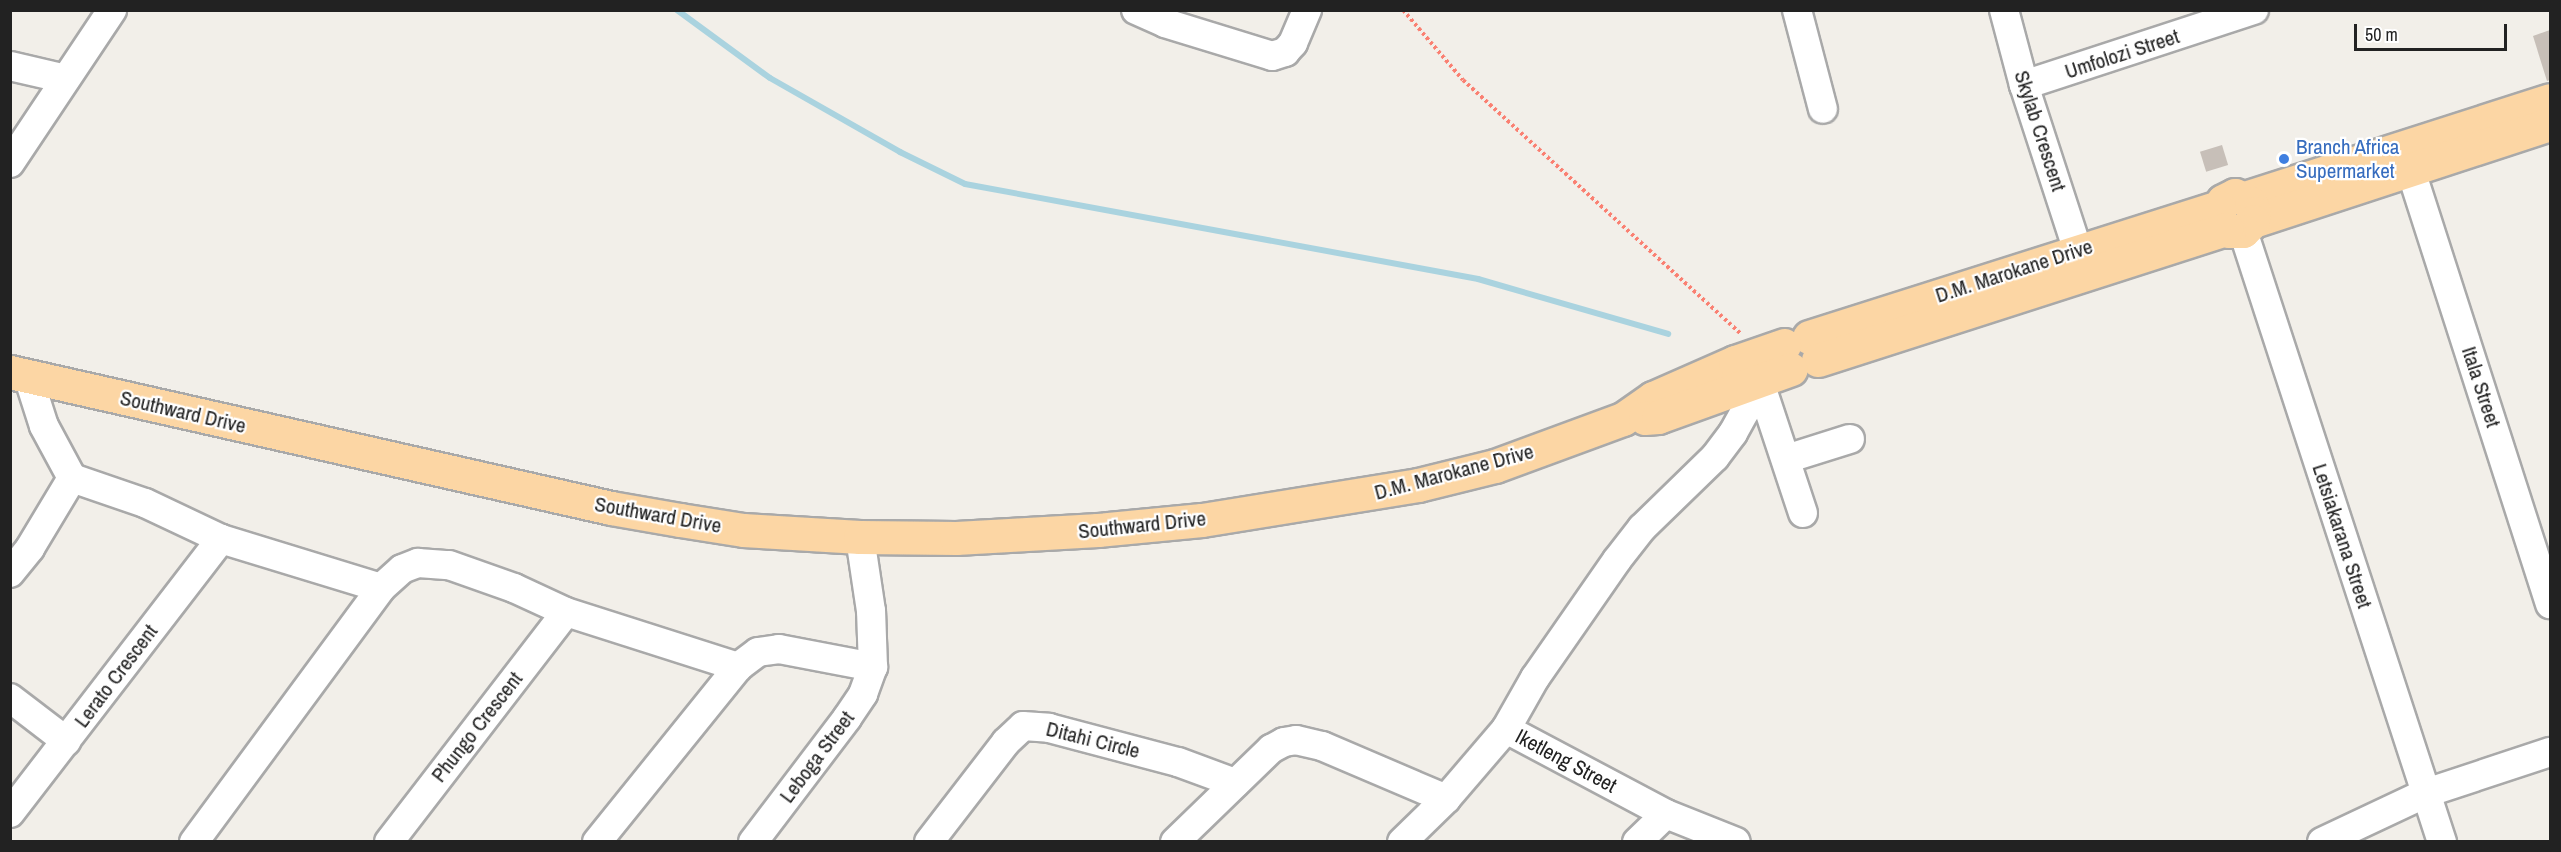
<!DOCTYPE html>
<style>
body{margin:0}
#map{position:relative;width:2561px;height:852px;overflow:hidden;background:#f2efe9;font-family:"Archivo Narrow",sans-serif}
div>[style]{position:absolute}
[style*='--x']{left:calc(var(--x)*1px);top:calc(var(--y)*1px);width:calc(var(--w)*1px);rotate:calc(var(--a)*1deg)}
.stream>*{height:6px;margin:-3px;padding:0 3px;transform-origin:3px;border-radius:3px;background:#aad3df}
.building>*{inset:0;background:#c7bfb8;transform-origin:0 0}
.path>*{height:4px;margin-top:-2px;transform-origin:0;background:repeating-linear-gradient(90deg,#fa8072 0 3px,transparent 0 6px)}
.roads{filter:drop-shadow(2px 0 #a9a9a9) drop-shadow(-2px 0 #a9a9a9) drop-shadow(0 2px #a9a9a9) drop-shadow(0 -2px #a9a9a9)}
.minor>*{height:28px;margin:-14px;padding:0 14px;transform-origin:14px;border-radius:14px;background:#fff}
.major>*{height:33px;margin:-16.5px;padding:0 16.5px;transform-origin:16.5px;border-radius:16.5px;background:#fcd6a4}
.dots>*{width:16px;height:16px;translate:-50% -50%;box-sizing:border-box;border:3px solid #fff;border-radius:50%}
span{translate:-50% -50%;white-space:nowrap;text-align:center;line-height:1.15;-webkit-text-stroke:4.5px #fff;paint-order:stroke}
.street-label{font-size:21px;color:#222}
.shop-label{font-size:21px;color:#366cbe}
.left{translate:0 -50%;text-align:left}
.frame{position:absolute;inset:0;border:12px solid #222;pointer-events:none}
.scale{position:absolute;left:2354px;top:24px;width:153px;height:27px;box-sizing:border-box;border:3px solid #222;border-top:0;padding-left:8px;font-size:18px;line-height:21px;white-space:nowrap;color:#222;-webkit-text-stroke:4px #fff;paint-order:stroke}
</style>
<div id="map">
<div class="stream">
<i style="--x:677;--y:10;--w:115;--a:36.2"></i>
<i style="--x:770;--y:78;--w:150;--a:29.6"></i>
<i style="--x:900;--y:152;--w:72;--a:26.2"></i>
<i style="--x:965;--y:184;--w:522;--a:10.49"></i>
<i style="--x:1478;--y:279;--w:198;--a:16.1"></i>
</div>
<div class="building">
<i style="clip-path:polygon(2550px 30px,2550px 80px,2547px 81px,2533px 36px)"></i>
<i style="left:2222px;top:145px;width:21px;height:23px;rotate:73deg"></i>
</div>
<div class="path">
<i style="--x:1403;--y:10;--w:92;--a:49.4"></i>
<i style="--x:1463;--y:80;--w:377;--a:42.4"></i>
</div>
<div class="roads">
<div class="minor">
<i style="--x:1136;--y:10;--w:32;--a:24"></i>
<i style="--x:1165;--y:23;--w:112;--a:17.1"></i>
<i style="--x:1272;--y:56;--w:14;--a:-17"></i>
<i style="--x:1285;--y:52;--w:12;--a:-48"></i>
<i style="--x:1293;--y:43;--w:36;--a:-67"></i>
<i style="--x:1797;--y:10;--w:102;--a:75.3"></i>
<i style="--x:2004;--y:10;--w:78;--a:75.1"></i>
<i style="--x:2024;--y:85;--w:175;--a:72"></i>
<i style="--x:10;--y:66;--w:57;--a:13.1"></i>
<i style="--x:2024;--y:85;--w:242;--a:-18.1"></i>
<i style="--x:10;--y:163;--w:184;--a:-56.3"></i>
<i style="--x:2411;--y:171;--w:455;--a:72.2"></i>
<i style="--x:2243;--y:231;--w:643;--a:71.96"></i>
<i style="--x:28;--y:376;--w:52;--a:72.3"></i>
<i style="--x:44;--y:426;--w:59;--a:61.7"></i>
<i style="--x:72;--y:478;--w:77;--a:18.9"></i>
<i style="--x:145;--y:503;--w:84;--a:25.3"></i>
<i style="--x:221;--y:539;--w:167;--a:17"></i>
<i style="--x:1759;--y:380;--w:140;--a:71.7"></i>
<i style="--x:1786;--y:459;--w:67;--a:-17.4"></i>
<i style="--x:10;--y:573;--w:32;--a:-51"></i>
<i style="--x:30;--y:548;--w:82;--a:-59"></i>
<i style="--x:10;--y:698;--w:71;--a:37.5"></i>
<i style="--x:1506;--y:729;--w:59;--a:-60.4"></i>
<i style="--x:1535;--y:678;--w:144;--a:-55.2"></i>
<i style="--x:1617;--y:560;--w:41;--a:-52"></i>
<i style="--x:1642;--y:528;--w:102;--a:-44.2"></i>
<i style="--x:1715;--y:457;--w:30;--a:-53"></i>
<i style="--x:1733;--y:433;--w:26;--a:-61"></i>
<i style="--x:1746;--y:410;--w:25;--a:-85"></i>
<i style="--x:10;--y:813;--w:346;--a:-52.4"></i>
<i style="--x:194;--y:842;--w:315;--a:-53.6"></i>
<i style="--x:381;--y:588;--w:28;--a:-42"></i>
<i style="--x:402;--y:569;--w:17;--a:-21"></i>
<i style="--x:418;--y:563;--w:31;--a:4"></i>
<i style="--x:449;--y:565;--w:69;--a:19.5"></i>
<i style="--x:514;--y:588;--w:57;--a:24.8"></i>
<i style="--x:566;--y:612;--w:181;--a:17.7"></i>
<i style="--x:389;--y:842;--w:290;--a:-52.4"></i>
<i style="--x:597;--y:842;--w:225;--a:-51.1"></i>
<i style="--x:738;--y:667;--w:25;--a:-37"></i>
<i style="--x:758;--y:652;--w:21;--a:-8"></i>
<i style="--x:779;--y:649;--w:96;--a:10.8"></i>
<i style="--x:753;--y:842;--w:156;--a:-52.8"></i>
<i style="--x:847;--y:718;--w:29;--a:-56"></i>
<i style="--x:863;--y:694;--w:29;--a:-70"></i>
<i style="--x:873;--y:667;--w:56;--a:-92"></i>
<i style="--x:871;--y:611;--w:75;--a:-98.5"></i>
<i style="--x:929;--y:842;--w:126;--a:-52.4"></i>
<i style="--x:1006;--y:742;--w:23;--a:-43"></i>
<i style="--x:1023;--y:726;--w:26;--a:4"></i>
<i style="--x:1049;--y:728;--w:133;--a:14.8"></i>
<i style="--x:1178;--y:762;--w:61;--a:20.2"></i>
<i style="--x:1175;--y:842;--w:134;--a:-44.1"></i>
<i style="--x:1271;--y:749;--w:15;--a:-28"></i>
<i style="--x:1284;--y:742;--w:12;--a:-9"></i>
<i style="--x:1296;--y:740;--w:27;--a:13"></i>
<i style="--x:1322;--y:746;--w:135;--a:23.1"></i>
<i style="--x:1402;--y:842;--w:62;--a:-44.3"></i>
<i style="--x:1446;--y:799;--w:92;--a:-49.4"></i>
<i style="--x:1506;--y:729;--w:181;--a:28"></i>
<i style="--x:1666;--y:814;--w:75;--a:21.8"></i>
<i style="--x:1637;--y:842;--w:40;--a:-44"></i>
<i style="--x:2322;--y:842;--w:115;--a:-25.2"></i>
<i style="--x:2426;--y:793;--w:131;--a:-18.3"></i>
</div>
<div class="major">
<i style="--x:2245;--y:198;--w:320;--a:-17.8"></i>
<i style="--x:2253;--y:221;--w:312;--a:-18.1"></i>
<i style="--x:1809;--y:337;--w:430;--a:-17.6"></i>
<i style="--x:2219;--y:207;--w:7;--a:-56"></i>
<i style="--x:2223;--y:201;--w:13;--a:-27"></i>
<i style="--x:2235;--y:195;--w:18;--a:27"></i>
<i style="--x:2251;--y:203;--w:10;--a:73"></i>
<i style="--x:2254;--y:213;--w:8;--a:97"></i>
<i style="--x:2253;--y:221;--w:14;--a:135"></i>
<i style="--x:2243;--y:231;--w:14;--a:180"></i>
<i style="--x:2229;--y:231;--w:13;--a:-138"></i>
<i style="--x:2219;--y:222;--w:15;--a:-90"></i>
<i style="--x:1818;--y:360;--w:429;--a:-17.8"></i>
<i style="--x:10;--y:372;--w:616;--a:12.75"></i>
<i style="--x:611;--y:508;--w:70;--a:9.9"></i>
<i style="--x:680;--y:520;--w:64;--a:9"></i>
<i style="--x:743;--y:530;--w:117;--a:3.4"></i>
<i style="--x:860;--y:537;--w:96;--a:0.6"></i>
<i style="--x:956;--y:538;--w:142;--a:-3.2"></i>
<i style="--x:1098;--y:530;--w:104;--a:-5.5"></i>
<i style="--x:1202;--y:520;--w:219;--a:-9.2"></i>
<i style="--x:1418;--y:485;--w:79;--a:-13.9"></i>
<i style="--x:1495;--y:466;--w:136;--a:-20.2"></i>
<i style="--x:1623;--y:419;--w:37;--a:-35"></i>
<i style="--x:1653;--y:398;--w:90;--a:-23.7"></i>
<i style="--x:1735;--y:362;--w:52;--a:-19.1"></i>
<i style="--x:1645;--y:418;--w:13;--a:-4"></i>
<i style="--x:1658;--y:417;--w:141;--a:-19.8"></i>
</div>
</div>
<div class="dots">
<i style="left:2284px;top:159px;background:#3f7fe0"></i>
</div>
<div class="street-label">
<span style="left:2122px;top:54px;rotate:-18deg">Umfolozi Street</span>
<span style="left:2040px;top:131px;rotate:72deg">Skylab Crescent</span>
<span style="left:2014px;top:271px;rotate:-18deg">D.M. Marokane Drive</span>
<span style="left:2481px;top:387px;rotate:72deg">Itala Street</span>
<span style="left:183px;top:412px;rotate:13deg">Southward Drive</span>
<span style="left:1454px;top:472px;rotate:-15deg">D.M. Marokane Drive</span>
<span style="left:658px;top:515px;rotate:10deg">Southward Drive</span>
<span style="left:1142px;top:525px;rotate:-6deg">Southward Drive</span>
<span style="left:2342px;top:536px;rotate:72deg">Letsiakarana Street</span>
<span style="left:116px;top:676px;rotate:-53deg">Lerato Crescent</span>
<span style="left:477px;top:727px;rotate:-52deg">Phungo Crescent</span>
<span style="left:1093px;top:740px;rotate:14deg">Ditahi Circle</span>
<span style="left:817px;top:757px;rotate:-53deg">Leboga Street</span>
<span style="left:1566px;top:761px;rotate:28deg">Iketleng Street</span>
</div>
<div class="shop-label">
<span class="left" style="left:2296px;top:159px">Branch Africa<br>Supermarket</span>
</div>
<div class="frame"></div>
<div class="scale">50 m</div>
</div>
